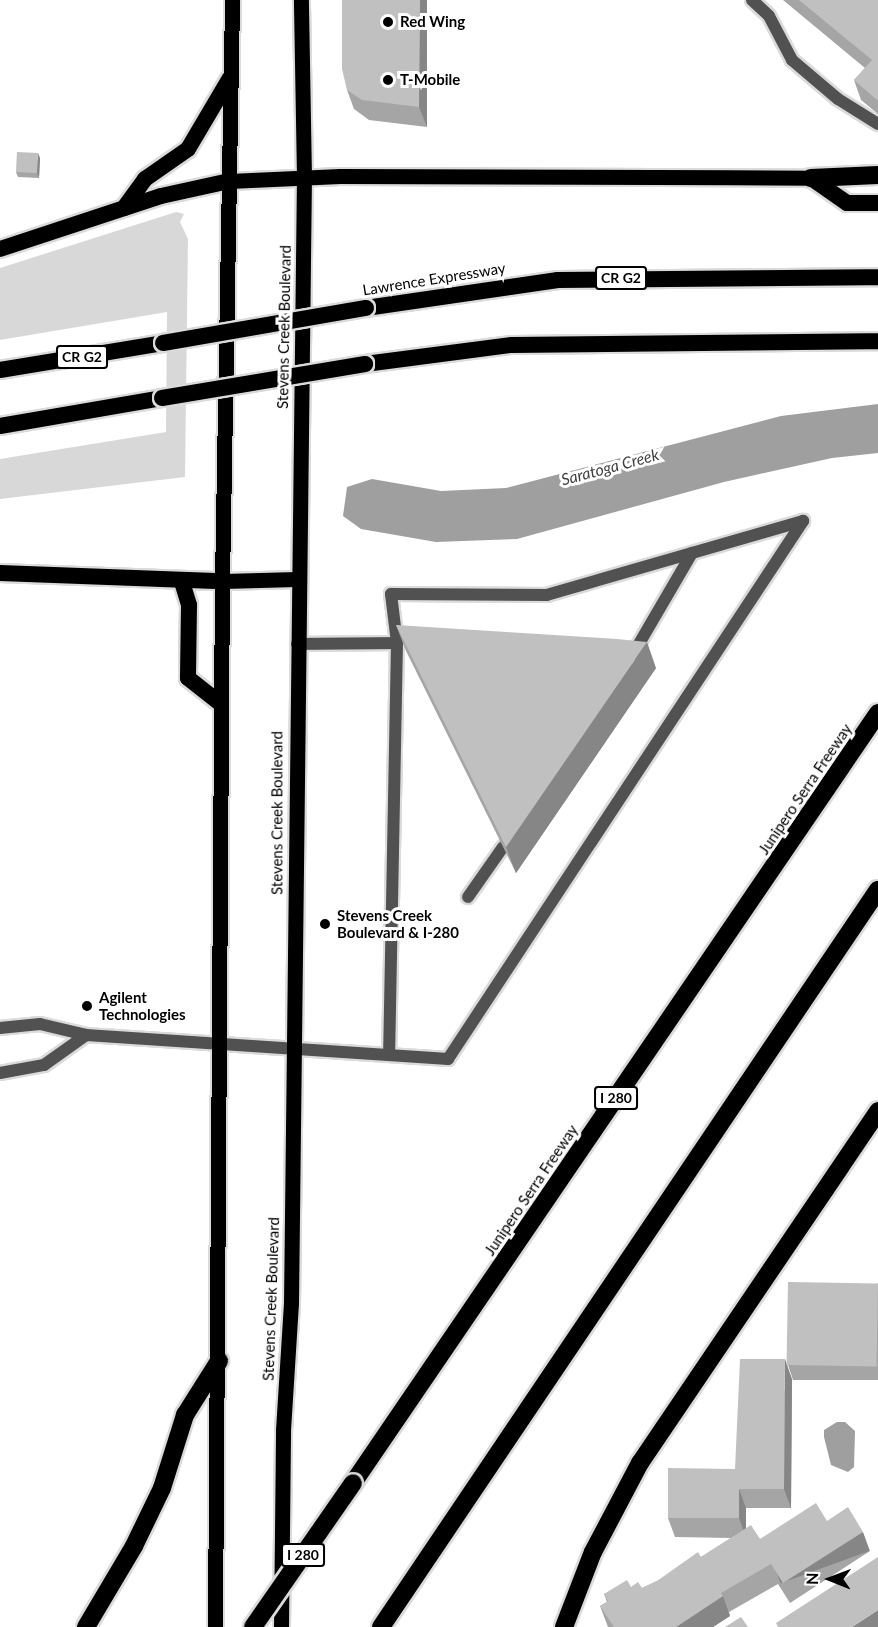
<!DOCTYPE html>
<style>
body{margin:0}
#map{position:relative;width:878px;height:1627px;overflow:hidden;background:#fff;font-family:Lato,sans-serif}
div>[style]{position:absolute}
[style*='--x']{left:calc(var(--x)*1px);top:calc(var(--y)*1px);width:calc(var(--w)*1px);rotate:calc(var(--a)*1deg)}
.green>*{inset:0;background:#d8d8d8}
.water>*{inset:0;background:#9f9f9f}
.roads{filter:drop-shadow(2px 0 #dbdbdb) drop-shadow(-2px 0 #dbdbdb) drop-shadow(0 2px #dbdbdb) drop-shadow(0 -2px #dbdbdb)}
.service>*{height:12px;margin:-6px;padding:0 6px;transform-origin:6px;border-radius:6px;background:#515151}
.primary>*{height:15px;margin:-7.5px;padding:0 7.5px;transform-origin:7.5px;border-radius:7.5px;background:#000}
.trunk>*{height:16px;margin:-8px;padding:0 8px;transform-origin:8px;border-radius:8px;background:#000}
.motorway>*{height:18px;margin:-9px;padding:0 9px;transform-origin:9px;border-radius:9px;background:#000}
.bridges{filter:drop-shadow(2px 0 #dbdbdb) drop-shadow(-2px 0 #dbdbdb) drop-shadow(0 2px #dbdbdb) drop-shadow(0 -2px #dbdbdb)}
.trunk-bridge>*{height:16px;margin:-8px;padding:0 8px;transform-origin:8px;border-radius:8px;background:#000}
.motorway-bridge>*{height:18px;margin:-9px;padding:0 9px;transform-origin:9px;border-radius:9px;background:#000}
.wall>*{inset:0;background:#a5a5a5}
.shaded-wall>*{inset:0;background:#868686;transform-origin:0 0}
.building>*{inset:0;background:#c0c0c0;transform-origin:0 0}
.dots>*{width:16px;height:16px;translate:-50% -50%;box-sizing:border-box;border:3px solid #fff;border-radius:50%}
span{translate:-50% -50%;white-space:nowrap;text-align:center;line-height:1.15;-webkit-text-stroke:6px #fff;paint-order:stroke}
.shield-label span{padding:2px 4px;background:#fff;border:2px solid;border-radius:4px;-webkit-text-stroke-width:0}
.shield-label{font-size:14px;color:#000;font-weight:700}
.poi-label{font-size:15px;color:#000;font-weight:700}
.left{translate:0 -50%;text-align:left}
.street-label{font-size:15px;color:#000}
.water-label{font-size:16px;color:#404040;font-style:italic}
.north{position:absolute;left:800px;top:1549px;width:60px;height:60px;-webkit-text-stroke:4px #fff;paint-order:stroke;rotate:271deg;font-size:16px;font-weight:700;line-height:24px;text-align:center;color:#000}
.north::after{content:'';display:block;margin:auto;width:21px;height:27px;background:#000;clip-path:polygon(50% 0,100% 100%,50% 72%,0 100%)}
</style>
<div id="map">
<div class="green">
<i style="clip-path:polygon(176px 212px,184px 214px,180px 222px,188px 239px,185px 477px,0 499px,0 459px,166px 432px,167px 312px,0 340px,0 268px)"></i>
</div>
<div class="water">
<i style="clip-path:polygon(878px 404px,878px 453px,832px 458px,724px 482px,517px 539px,436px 542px,361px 529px,343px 516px,347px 487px,372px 479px,441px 491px,506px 488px,781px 416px)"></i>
<i style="clip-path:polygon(837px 1422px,845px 1422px,855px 1431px,854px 1467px,848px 1472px,831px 1465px,824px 1437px,824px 1430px)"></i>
</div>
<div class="roads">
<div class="service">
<i style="--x:752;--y:0;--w:23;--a:43"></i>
<i style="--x:769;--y:16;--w:50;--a:62.4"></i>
<i style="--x:792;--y:60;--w:60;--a:40.3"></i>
<i style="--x:838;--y:99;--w:47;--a:32"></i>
<i style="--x:297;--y:644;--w:100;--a:-0.6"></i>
<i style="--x:397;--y:643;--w:411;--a:91.1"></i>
<i style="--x:633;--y:654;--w:117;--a:-59.7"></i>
<i style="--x:468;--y:897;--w:61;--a:-55"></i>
<i style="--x:0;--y:1028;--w:40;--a:-5.7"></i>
<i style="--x:40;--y:1024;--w:47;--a:13.4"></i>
<i style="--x:86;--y:1035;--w:363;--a:3.8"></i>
<i style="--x:448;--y:1059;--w:645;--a:-56.58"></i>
<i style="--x:803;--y:521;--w:266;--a:163.9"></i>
<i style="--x:547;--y:595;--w:156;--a:-179.6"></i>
<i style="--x:391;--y:594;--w:49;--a:83"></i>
<i style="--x:0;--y:1073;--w:45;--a:-10.3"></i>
<i style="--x:44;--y:1065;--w:52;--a:-35.5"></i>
</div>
<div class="primary">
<i style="--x:229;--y:181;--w:111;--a:-2.6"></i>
<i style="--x:340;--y:176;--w:471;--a:0.2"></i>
<i style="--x:222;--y:581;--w:76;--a:-1.5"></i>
<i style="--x:215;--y:1627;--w:1046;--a:-89.62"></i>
<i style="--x:222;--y:581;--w:581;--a:-89.01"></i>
<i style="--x:281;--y:1627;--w:197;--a:-89.4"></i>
<i style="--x:283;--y:1430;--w:127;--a:-86.4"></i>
<i style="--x:291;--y:1303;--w:1126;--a:-89.34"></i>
<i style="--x:304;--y:177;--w:177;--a:-91"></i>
</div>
<div class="trunk">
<i style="--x:811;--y:178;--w:44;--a:34.8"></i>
<i style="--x:847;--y:203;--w:31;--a:0"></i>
<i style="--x:124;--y:208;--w:36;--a:-54"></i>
<i style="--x:145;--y:179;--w:52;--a:-34.9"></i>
<i style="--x:188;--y:149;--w:82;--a:-59.4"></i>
<i style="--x:0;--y:249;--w:169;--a:-18.2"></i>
<i style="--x:161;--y:196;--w:70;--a:-12.4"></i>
<i style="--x:366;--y:308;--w:194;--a:-8.3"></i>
<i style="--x:558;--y:280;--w:320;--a:-0.5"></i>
<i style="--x:365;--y:364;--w:148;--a:-7.4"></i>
<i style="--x:512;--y:345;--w:366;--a:-0.6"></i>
<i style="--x:0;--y:370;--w:165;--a:-9.4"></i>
<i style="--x:0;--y:426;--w:164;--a:-9.8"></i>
<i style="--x:0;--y:573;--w:222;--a:2.1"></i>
<i style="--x:182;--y:582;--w:24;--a:73"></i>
<i style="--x:189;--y:605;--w:73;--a:90.8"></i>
<i style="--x:188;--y:678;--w:42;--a:38.2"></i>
</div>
<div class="motorway">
<i style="--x:811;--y:178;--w:67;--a:-2.6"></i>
<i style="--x:353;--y:1483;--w:932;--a:-55.71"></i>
<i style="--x:86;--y:1627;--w:94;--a:-59.3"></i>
<i style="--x:134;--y:1546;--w:64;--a:-64.2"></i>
<i style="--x:162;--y:1488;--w:77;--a:-72.5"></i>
<i style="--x:185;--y:1415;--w:64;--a:-57.8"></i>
<i style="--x:381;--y:1627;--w:889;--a:-56.01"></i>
<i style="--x:564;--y:1627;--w:80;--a:-68.9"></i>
<i style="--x:593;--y:1552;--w:101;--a:-62.2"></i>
<i style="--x:640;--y:1463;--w:425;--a:-55.9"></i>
</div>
</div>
<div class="bridges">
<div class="trunk-bridge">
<i style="--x:163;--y:343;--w:206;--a:-9.8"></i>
<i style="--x:162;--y:398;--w:206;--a:-9.5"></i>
</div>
<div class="motorway-bridge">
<i style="--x:253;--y:1627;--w:175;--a:-55.2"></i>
</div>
</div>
<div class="wall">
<i style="clip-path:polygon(342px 0,427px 0,427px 127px,369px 120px,354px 109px,347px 90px)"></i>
<i style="clip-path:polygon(783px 0,878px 0,878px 114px,861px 100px,854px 80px,865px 68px)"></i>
<i style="clip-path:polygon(40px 158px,39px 178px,18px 177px,16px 172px)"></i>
<i style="clip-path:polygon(396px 625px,656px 668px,516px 873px,406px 651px)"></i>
<i style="clip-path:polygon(878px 1283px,878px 1380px,793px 1380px,788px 1365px)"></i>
<i style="clip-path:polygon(792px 1379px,791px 1508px,746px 1508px,746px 1528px,760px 1539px,827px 1521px,870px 1551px,790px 1603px,778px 1584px,729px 1612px,730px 1616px,713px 1627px,608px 1627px,600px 1606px,607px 1602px,604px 1594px,631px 1587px,642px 1588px,657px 1581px,701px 1557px,731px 1538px,675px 1537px,668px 1518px,735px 1469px)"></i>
</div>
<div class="shaded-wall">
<i style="clip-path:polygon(420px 0,427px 0,427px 127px,419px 107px)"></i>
<i style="clip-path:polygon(38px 153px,40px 158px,39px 178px,37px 173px)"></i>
<i style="clip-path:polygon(647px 642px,656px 668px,516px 873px,506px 847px)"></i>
<i style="clip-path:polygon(785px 1359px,792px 1379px,791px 1508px,784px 1489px)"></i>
<i style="clip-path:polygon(739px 1489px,746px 1508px,746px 1538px,739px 1518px)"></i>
<i style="left:863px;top:1532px;width:20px;height:95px;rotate:70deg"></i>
<i style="clip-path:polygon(723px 1596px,730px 1616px,713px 1627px,676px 1627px)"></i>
<i style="clip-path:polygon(878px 1610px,878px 1627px,852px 1627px)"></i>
</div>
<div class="building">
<i style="clip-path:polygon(342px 0,420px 0,419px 107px,362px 100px,347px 90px,342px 69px)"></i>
<i style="clip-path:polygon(799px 0,878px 0,878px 99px,877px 100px,854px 80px,872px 60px)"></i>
<i style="left:17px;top:152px;width:21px;height:20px;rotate:3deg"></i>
<i style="clip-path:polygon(396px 625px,617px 639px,647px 642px,506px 847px)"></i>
<i style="left:788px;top:1282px;width:90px;height:83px;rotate:1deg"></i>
<i style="clip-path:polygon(740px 1359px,785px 1359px,784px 1489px,739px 1489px,739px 1518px,668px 1518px,668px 1468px,735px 1469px)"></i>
<i style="clip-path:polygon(816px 1503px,827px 1521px,848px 1507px,863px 1532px,783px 1583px,771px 1564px,721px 1593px,723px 1596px,676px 1627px,614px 1627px,600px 1606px,608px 1601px,604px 1594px,627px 1580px,631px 1587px,638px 1582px,642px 1588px,657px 1581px,698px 1552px,701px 1557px,751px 1525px,760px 1539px)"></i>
<i style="clip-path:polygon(878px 1557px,878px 1610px,852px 1627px,778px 1627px,776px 1623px)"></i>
<i style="clip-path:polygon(741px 1617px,748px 1627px,725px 1627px)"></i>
</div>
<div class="dots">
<i style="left:388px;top:22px;background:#000"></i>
<i style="left:388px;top:80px;background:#000"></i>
<i style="left:325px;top:924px;background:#000"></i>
<i style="left:87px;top:1006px;background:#000"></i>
</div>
<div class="shield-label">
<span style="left:621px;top:278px">CR G2</span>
<span style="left:82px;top:357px">CR G2</span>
<span style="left:616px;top:1098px">I 280</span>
<span style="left:303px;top:1555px">I 280</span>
</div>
<div class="poi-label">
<span class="left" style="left:400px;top:22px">Red Wing</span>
<span class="left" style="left:400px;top:80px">T-Mobile</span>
<span class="left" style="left:337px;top:924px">Stevens Creek<br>Boulevard &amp; I-280</span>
<span class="left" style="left:99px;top:1006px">Agilent<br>Technologies</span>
</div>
<div class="street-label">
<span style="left:434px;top:279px;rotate:-9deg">Lawrence Expressway</span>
<span style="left:284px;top:327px;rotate:-89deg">Stevens Creek Boulevard</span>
<span style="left:805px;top:789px;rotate:-56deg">Junipero Serra Freeway</span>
<span style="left:277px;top:813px;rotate:-90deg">Stevens Creek Boulevard</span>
<span style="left:531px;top:1190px;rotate:-56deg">Junipero Serra Freeway</span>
<span style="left:271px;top:1299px;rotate:-88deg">Stevens Creek Boulevard</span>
</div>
<div class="water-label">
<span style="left:610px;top:467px;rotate:-15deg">Saratoga Creek</span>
</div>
<div class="north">N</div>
</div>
